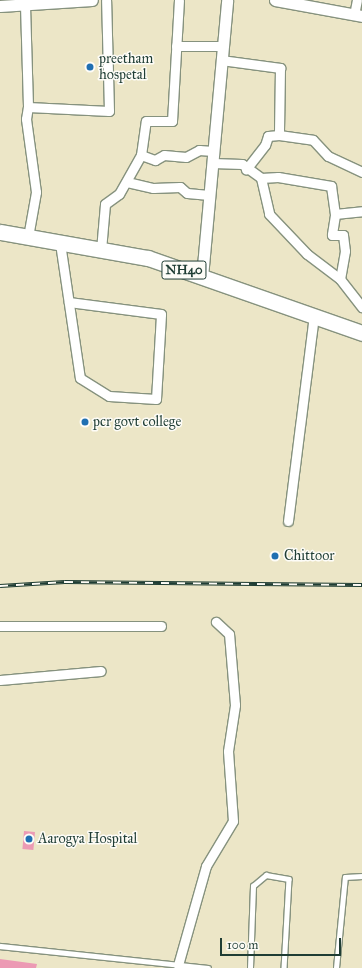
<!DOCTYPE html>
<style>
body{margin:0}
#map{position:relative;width:362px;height:968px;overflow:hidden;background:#ece6c7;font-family:"IM FELL Great Primer",serif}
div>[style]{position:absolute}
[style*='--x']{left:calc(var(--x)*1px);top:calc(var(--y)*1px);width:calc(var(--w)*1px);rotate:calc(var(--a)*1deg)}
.building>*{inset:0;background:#ec9ab4;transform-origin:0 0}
.roads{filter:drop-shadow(1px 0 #86927e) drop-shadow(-1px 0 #86927e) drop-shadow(0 1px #86927e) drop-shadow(0 -1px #86927e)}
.service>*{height:4.5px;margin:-2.25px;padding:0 2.25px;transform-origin:2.25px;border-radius:2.25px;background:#fff}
.minor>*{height:9px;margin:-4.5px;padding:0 4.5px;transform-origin:4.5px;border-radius:4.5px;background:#fff}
.tertiary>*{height:11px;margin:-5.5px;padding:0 5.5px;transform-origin:5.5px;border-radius:5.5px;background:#fff}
.trunk>*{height:15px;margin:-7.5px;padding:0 7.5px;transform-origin:7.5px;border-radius:7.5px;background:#fff}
.rail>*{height:4px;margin-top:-2px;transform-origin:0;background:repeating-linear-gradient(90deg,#fdfcf7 0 8px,#1f3d34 0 16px);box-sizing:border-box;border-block:1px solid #1f3d34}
.dots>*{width:11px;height:11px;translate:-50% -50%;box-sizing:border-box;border:2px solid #fdfcf7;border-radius:50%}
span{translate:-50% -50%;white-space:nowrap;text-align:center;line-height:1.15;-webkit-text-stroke:3px #fdfcf7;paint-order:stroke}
.shield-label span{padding:1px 3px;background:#fdfcf7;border:1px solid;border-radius:3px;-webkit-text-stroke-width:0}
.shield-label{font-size:13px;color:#1f3d34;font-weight:700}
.poi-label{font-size:14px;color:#1f3d34}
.left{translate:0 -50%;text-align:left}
.scale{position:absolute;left:220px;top:938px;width:121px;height:18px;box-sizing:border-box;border:2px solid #1f3d34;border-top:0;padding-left:5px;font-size:12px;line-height:14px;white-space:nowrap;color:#1f3d34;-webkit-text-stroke:3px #fdfcf7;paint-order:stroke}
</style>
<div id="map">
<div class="building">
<i style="left:24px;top:831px;width:11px;height:18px;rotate:5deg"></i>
<i style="clip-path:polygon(0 959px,37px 964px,36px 968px,0 968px)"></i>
</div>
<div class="roads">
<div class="service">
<i style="--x:0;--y:946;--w:209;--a:6"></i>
<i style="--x:250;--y:968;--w:82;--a:-87.9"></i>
<i style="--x:253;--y:886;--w:17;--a:-40"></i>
<i style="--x:266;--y:875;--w:23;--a:10"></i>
<i style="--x:289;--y:879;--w:89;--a:93.2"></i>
<i style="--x:336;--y:968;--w:91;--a:-84.4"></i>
<i style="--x:345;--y:877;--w:17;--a:-3"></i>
</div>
<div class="minor">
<i style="--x:25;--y:5;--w:102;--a:88.3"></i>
<i style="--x:354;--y:15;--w:15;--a:-79"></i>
<i style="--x:176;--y:46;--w:47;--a:0"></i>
<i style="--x:221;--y:60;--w:60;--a:7.7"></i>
<i style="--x:280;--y:68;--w:67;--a:90.9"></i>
<i style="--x:279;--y:135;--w:11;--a:175"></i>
<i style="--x:268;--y:136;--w:9;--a:108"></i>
<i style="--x:265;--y:145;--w:31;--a:128"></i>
<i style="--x:279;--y:135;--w:34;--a:8"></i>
<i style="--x:313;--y:140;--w:22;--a:47"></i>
<i style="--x:328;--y:156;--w:38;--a:25"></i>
<i style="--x:141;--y:155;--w:15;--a:20"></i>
<i style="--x:155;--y:160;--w:10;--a:-29"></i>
<i style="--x:164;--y:155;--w:22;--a:5"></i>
<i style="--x:186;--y:157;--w:15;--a:-28"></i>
<i style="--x:199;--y:150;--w:14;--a:4"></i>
<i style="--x:212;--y:163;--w:30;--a:2"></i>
<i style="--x:242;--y:164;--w:24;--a:36"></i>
<i style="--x:261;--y:178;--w:37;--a:77"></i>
<i style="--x:269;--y:214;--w:55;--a:46.5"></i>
<i style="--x:307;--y:254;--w:41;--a:37.1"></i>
<i style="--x:340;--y:279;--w:36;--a:52"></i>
<i style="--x:261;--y:178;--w:17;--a:-3"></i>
<i style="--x:278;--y:177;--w:54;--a:9.6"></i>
<i style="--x:331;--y:186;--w:29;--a:82"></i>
<i style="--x:335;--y:215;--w:20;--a:99"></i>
<i style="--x:332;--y:235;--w:11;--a:0"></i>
<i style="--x:343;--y:235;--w:16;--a:83"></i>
<i style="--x:345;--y:251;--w:28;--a:100"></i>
<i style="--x:127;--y:182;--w:27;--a:13"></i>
<i style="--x:153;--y:188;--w:27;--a:-2"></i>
<i style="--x:180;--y:187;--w:9;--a:41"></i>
<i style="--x:187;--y:193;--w:22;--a:5"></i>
<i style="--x:335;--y:214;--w:27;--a:-6"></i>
<i style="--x:28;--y:237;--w:46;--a:-79.9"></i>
<i style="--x:36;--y:192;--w:74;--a:-97.8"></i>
<i style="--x:26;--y:119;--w:12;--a:-81"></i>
<i style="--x:28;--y:107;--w:81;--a:2.8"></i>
<i style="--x:109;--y:111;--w:111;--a:-91.5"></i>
<i style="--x:60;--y:243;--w:136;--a:81.6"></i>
<i style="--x:80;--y:378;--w:34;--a:32"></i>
<i style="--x:109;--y:396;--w:47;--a:3.7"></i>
<i style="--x:156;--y:399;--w:85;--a:-86.6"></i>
<i style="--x:161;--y:314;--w:93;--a:-172.6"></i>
<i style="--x:101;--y:250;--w:46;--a:-85"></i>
<i style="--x:105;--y:204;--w:17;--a:-36"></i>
<i style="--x:119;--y:194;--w:45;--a:-60.6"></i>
<i style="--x:141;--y:155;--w:34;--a:-82"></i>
<i style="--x:146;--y:121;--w:26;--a:0"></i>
<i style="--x:172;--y:121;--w:121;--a:-86.7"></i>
<i style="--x:288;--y:521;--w:207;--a:-82.8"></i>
<i style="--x:0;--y:626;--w:161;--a:0"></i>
<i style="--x:0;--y:680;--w:101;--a:-5.1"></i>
<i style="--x:178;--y:965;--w:103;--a:-74.2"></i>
<i style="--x:206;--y:866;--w:52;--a:-59"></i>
<i style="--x:233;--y:821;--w:70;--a:-94.1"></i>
<i style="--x:228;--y:751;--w:47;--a:-81.3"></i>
<i style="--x:235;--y:705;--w:71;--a:-94.8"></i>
<i style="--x:229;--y:634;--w:18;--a:-137"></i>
</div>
<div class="tertiary">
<i style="--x:275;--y:0;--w:88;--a:10.4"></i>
<i style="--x:0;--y:6;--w:92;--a:-3.7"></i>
<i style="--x:202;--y:277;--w:278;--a:-84.8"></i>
</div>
<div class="trunk">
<i style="--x:0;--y:232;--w:150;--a:10"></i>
<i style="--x:148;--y:258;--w:227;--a:19.3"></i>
</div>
</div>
<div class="rail">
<i style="--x:0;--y:586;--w:65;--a:-3.5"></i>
<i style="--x:65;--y:582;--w:297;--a:0.6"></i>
</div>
<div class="dots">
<i style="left:90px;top:67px;background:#1f6fb2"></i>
<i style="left:85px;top:422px;background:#1f6fb2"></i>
<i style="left:275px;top:556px;background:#1f6fb2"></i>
<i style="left:29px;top:839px;background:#1f6fb2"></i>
</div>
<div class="shield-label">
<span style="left:184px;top:270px">NH40</span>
</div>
<div class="poi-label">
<span class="left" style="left:99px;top:67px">preetham<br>hospetal</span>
<span class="left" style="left:93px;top:422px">pcr govt college</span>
<span class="left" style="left:284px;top:556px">Chittoor</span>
<span class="left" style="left:38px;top:839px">Aarogya Hospital</span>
</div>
<div class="scale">100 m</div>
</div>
